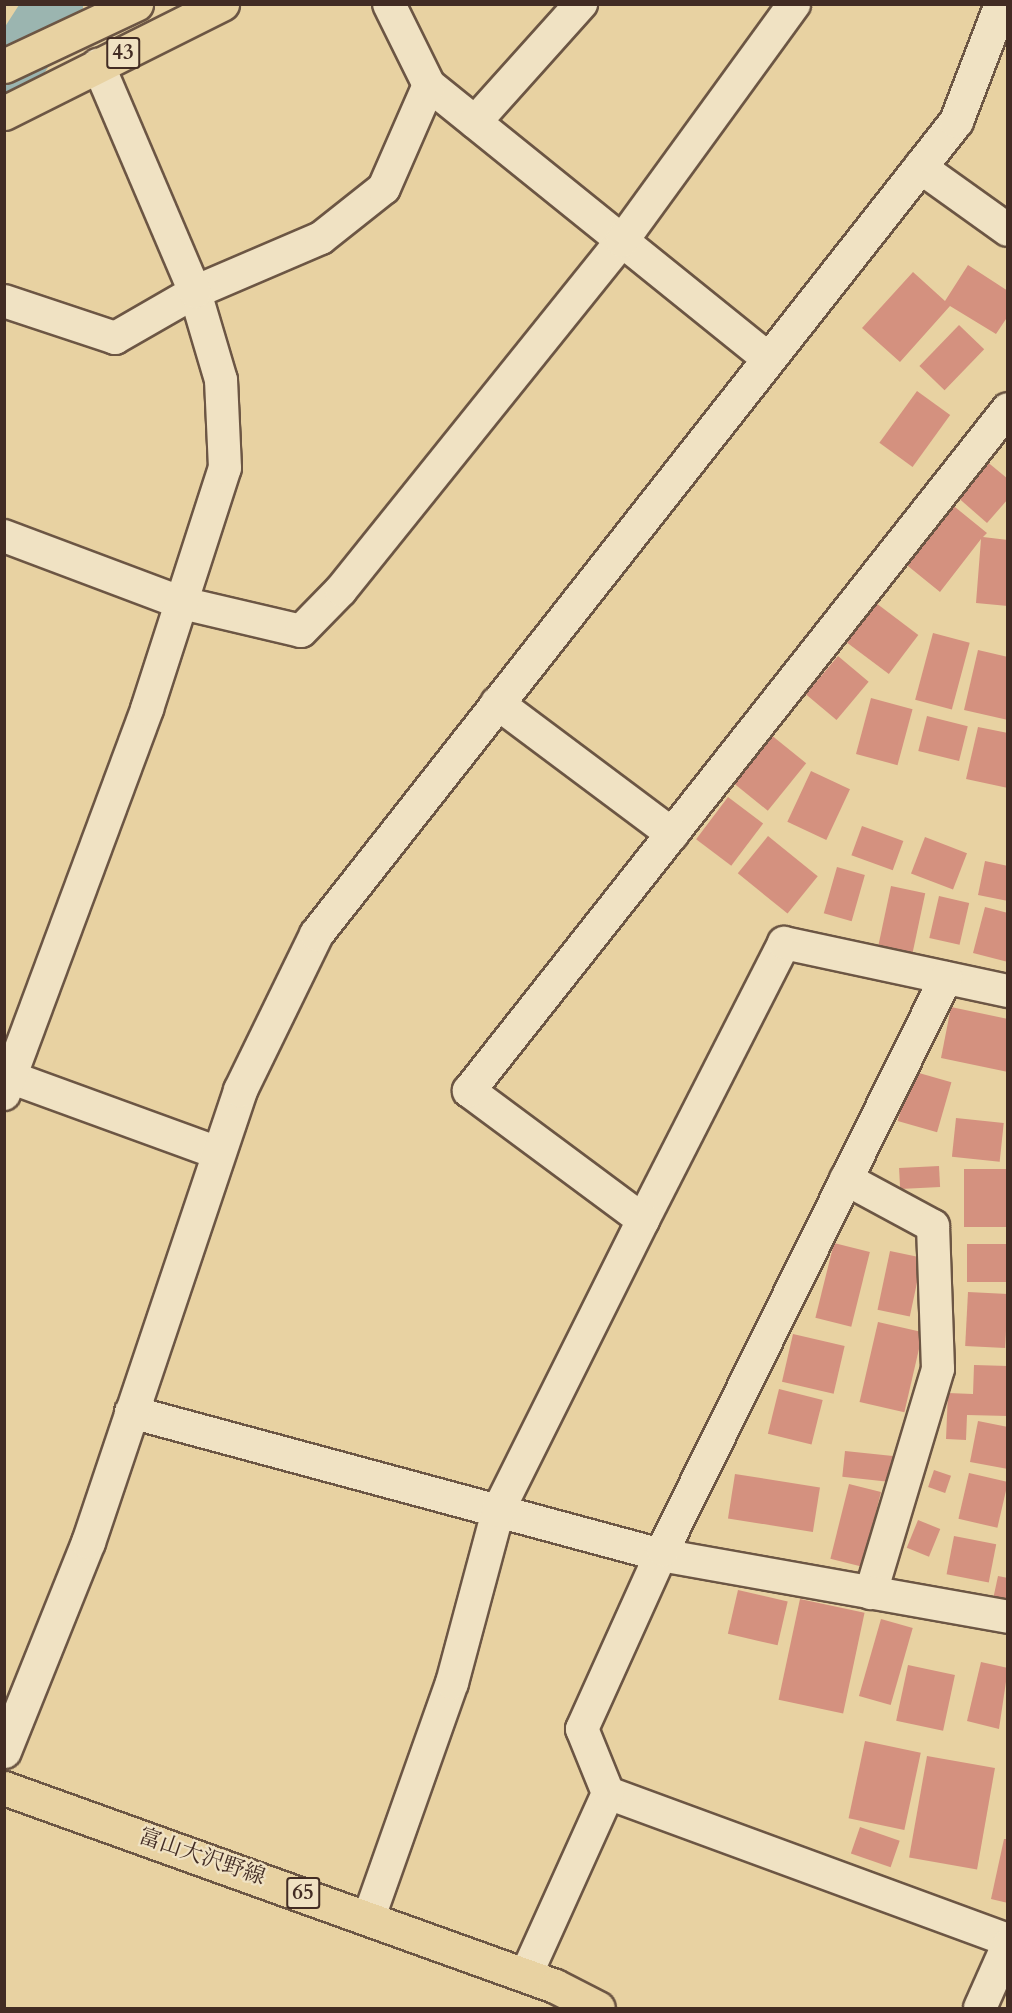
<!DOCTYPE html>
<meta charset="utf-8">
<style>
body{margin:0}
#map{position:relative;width:1012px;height:2013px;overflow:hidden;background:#e8d2a2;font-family:Cardo,"Noto Serif JP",serif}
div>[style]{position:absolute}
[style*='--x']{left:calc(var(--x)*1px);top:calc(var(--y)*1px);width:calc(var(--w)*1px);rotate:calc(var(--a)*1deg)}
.river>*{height:58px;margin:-29px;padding:0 29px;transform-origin:29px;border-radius:29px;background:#9bb5b0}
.building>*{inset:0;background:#d4917f;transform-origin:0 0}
.roads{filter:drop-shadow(2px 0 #6c5644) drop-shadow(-2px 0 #6c5644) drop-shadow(0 2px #6c5644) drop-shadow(0 -2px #6c5644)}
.minor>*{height:32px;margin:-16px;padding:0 16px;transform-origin:16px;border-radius:16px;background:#f0e2c3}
.tertiary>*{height:33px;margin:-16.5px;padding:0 16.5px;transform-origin:16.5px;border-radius:16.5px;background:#f0e2c3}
.primary>*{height:33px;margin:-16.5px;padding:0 16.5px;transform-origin:16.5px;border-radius:16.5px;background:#e8d2a2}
span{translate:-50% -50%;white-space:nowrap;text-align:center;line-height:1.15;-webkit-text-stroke:4.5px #f0e2c3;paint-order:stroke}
.shield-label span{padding:2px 4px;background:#f0e2c3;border:2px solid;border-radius:4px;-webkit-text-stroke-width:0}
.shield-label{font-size:21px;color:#422c24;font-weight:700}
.street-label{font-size:22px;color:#422c24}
.frame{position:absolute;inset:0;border:6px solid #422c24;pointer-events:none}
</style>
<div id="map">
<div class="river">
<i style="--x:4;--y:82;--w:93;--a:-57.3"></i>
</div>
<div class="building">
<i style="clip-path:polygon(968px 265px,1008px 291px,1008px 316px,996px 334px,950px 306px,900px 362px,862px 328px,913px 272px,945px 301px)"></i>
<i style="left:959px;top:325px;width:35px;height:57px;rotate:44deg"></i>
<i style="left:917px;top:391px;width:41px;height:64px;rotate:36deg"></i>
<i style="clip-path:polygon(985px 460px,1008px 479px,1008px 499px,987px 523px,955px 495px)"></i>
<i style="clip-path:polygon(950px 503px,987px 533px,983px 537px,1008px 540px,1008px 606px,976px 603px,981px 539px,940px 592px,903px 562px)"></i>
<i style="left:876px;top:603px;width:53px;height:49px;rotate:37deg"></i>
<i style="left:933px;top:633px;width:38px;height:69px;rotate:15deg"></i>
<i style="clip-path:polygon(978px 650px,1008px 657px,1008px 720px,964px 710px)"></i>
<i style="left:838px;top:656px;width:40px;height:50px;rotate:40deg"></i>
<i style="left:871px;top:698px;width:43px;height:58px;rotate:15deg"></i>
<i style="left:927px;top:716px;width:42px;height:36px;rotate:14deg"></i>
<i style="clip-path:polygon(978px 727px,1008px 733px,1008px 788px,966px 779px)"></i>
<i style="left:765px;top:730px;width:53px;height:61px;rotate:39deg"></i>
<i style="left:811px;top:771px;width:43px;height:56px;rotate:25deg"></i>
<i style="left:728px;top:797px;width:44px;height:53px;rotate:37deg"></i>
<i style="left:862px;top:826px;width:44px;height:31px;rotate:20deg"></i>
<i style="left:768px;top:836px;width:64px;height:48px;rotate:39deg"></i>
<i style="left:925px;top:837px;width:45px;height:39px;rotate:21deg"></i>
<i style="clip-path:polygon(985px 861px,1008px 866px,1008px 901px,978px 895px)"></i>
<i style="left:837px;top:867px;width:29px;height:48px;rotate:16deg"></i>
<i style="left:891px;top:886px;width:35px;height:61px;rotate:12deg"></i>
<i style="left:939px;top:896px;width:31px;height:43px;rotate:13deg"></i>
<i style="clip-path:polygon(985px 907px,1008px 913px,1008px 962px,973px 953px)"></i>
<i style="clip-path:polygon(951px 1007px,1008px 1019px,1008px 1072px,941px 1058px)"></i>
<i style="left:912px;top:1071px;width:41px;height:52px;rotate:16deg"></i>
<i style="left:956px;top:1118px;width:48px;height:39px;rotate:6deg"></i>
<i style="left:939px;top:1166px;width:21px;height:40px;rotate:87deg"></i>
<i style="left:964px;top:1169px;width:44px;height:58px"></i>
<i style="left:834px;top:1243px;width:37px;height:77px;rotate:14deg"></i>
<i style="left:1008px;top:1244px;width:38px;height:41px;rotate:90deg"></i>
<i style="left:890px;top:1251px;width:33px;height:60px;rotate:12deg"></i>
<i style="left:968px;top:1292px;width:40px;height:54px;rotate:3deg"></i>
<i style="left:878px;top:1322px;width:46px;height:82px;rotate:13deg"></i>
<i style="left:793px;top:1334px;width:53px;height:49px;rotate:13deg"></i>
<i style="clip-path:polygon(974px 1365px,1008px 1366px,1008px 1416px,967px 1415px,966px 1440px,946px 1439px,948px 1393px,973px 1394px)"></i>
<i style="left:779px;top:1389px;width:45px;height:46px;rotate:14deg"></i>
<i style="clip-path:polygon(978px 1421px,1008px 1427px,1008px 1469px,970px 1462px)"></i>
<i style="left:845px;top:1451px;width:53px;height:26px;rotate:6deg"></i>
<i style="left:934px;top:1470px;width:18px;height:18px;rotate:19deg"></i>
<i style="left:969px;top:1473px;width:40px;height:47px;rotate:13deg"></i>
<i style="left:735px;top:1474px;width:86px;height:45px;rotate:9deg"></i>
<i style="left:849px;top:1484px;width:33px;height:77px;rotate:14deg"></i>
<i style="left:918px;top:1520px;width:24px;height:30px;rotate:22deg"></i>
<i style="left:954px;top:1536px;width:43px;height:39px;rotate:11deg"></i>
<i style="clip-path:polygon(998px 1576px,1008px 1578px,1008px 1607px,992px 1604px)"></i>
<i style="left:738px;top:1590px;width:51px;height:45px;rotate:13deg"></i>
<i style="left:800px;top:1599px;width:66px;height:103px;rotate:12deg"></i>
<i style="left:881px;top:1619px;width:33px;height:80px;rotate:16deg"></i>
<i style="clip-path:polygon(981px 1662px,1008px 1668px,999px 1729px,967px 1721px)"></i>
<i style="left:908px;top:1665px;width:48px;height:57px;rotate:12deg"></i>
<i style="left:865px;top:1741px;width:57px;height:79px;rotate:12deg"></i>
<i style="left:927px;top:1756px;width:69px;height:103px;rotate:10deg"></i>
<i style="left:860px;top:1827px;width:42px;height:28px;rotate:19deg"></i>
<i style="clip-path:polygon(1004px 1839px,1008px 1839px,1008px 1903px,991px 1899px)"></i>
</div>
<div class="roads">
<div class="minor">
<i style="--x:429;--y:85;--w:436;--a:38.9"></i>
<i style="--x:475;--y:122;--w:159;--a:-48.1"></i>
<i style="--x:920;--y:167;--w:108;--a:35.6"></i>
<i style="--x:4;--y:301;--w:117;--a:18.4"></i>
<i style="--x:115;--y:338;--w:92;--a:-29.9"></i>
<i style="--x:195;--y:292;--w:137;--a:-23.2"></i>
<i style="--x:321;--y:238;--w:80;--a:-38.4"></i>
<i style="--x:384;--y:188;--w:112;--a:-66.4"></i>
<i style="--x:429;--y:85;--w:90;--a:-116.3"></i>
<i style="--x:4;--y:536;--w:190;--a:20.6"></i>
<i style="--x:182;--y:603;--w:122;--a:13.2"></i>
<i style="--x:301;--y:631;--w:57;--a:-45.7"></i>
<i style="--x:341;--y:590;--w:448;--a:-51.2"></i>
<i style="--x:622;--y:241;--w:293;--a:-54"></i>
<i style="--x:497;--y:703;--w:219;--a:36.8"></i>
<i style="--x:4;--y:1075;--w:228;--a:20"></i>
<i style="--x:4;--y:1094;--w:411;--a:-69.6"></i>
<i style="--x:147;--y:709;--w:253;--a:-72.1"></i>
<i style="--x:225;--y:468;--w:88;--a:-92.6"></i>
<i style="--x:221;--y:380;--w:92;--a:-106.5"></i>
<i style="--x:195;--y:292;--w:247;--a:-113.1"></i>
<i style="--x:846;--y:1179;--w:99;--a:28.4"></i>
<i style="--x:933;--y:1226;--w:143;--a:88"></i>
<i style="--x:938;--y:1369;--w:234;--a:106.7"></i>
<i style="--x:643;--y:1220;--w:311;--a:-63"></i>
<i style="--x:784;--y:943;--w:229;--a:12.1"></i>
<i style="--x:131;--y:1412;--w:549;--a:15.1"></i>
<i style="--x:661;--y:1555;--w:352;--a:10.1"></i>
<i style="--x:608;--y:1793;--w:426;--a:20.2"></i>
<i style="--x:369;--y:1917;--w:248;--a:-70.5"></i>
<i style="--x:452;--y:1683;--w:178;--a:-75"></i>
<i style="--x:498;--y:1511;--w:325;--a:-63.5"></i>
<i style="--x:643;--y:1220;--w:217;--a:-143.4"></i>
<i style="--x:469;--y:1091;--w:869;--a:-51.68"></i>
<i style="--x:526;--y:1975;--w:200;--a:-65.7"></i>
<i style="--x:608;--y:1793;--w:69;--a:-112.1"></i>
<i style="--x:582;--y:1729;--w:196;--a:-65.7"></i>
<i style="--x:663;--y:1550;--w:638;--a:-63.68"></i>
<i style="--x:980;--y:2008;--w:69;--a:-66"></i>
</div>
<div class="tertiary">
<i style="--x:4;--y:1751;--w:225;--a:-68.1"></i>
<i style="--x:88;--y:1542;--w:477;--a:-71.4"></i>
<i style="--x:240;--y:1090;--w:174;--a:-64"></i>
<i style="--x:316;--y:934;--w:1035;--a:-51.79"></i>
<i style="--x:956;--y:121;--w:125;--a:-69"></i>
</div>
<div class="primary">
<i style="--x:4;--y:66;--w:146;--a:-25.2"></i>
<i style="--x:4;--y:113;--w:244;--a:-26.6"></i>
<i style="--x:4;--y:1788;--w:585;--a:19.77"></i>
<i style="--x:555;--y:1986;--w:48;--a:27.1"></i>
</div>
</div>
<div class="shield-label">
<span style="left:123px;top:53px">43</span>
<span style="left:303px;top:1893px">65</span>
</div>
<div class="street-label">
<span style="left:202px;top:1857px;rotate:19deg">富山大沢野線</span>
</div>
<div class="frame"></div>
</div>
